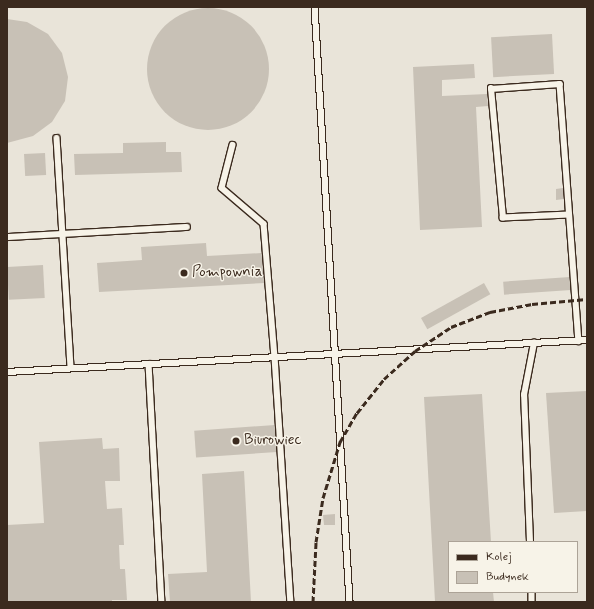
<!DOCTYPE html>
<style>
body{margin:0}
#map{position:relative;width:594px;height:609px;overflow:hidden;background:#f7f3e8;font-family:Mynerve,sans-serif}
div>[style]{position:absolute}
[style*='--x']{left:calc(var(--x)*1px);top:calc(var(--y)*1px);width:calc(var(--w)*1px);rotate:calc(var(--a)*1deg)}
.built>*{inset:0;background:#e9e4d9}
.building>*{inset:0;background:#c8c1b6;transform-origin:0 0}
.round{border-radius:50%}
.roads{filter:drop-shadow(1px 0 #3b2a1e) drop-shadow(-1px 0 #3b2a1e) drop-shadow(0 1px #3b2a1e) drop-shadow(0 -1px #3b2a1e)}
.service>*{height:5.5px;margin:-2.75px;padding:0 2.75px;transform-origin:2.75px;border-radius:2.75px;background:#f7f3e8}
.rail>*{height:3px;margin-top:-1.5px;transform-origin:0;background:repeating-linear-gradient(90deg,#3b2a1e 0 6px,transparent 0 9px)}
.dots>*{width:11px;height:11px;translate:-50% -50%;box-sizing:border-box;border:2px solid #f7f3e8;border-radius:50%}
span{translate:-50% -50%;white-space:nowrap;text-align:center;line-height:1.15;-webkit-text-stroke:3px #f7f3e8;paint-order:stroke}
.poi-label{font-size:15px;color:#3b2a1e}
.left{translate:0 -50%;text-align:left}
.frame{position:absolute;inset:0;border:8px solid #3b2a1e;pointer-events:none}
.legend{position:absolute;left:448px;top:541px;width:130px;height:52px;box-sizing:border-box;background:#f7f3e8;border:1px solid #aca397;margin:0;padding:5px 7px;list-style:none;font-size:12px;color:#3b2a1e}
.legend li{display:flex;align-items:center;gap:8px;height:20px}
.legend b{width:20px;border:1px solid #aca397}
</style>
<div id="map">
<div class="built">
<i style="clip-path:polygon(evenodd,7px 7px,587px 7px,587px 602px,7px 602px,7px 7px,449px 542px,577px 542px,577px 592px,449px 592px,449px 542px)"></i>
</div>
<div class="building">
<i class="round" style="left:147px;top:8px;width:122px;height:122px"></i>
<i style="clip-path:polygon(7px 19px,27px 22px,48px 34px,62px 53px,68px 77px,65px 101px,52px 122px,33px 136px,7px 143px)"></i>
<i style="left:552px;top:34px;width:40px;height:61px;rotate:87deg"></i>
<i style="clip-path:polygon(474px 64px,475px 78px,442px 80px,442px 96px,487px 94px,488px 106px,476px 107px,482px 227px,420px 230px,413px 67px)"></i>
<i style="clip-path:polygon(166px 142px,166px 152px,181px 152px,182px 172px,75px 175px,74px 154px,123px 153px,123px 143px)"></i>
<i style="left:45px;top:153px;width:22px;height:21px;rotate:87deg"></i>
<i style="clip-path:polygon(563px 188px,564px 199px,556px 200px,556px 189px)"></i>
<i style="clip-path:polygon(206px 243px,207px 256px,262px 253px,265px 283px,99px 292px,97px 263px,142px 260px,141px 247px)"></i>
<i style="left:43px;top:265px;width:33px;height:36px;rotate:87deg"></i>
<i style="left:570px;top:277px;width:13px;height:67px;rotate:86deg"></i>
<i style="left:484px;top:283px;width:13px;height:72px;rotate:61deg"></i>
<i style="clip-path:polygon(587px 391px,587px 511px,554px 513px,546px 393px)"></i>
<i style="clip-path:polygon(482px 394px,491px 542px,449px 542px,449px 592px,493px 592px,494px 602px,435px 602px,424px 397px)"></i>
<i style="left:275px;top:425px;width:27px;height:81px;rotate:86deg"></i>
<i style="clip-path:polygon(102px 438px,103px 449px,119px 448px,120px 481px,105px 481px,107px 509px,122px 508px,124px 545px,119px 545px,120px 569px,125px 569px,127px 600px,112px 600px,112px 602px,7px 602px,7px 525px,44px 523px,39px 442px)"></i>
<i style="clip-path:polygon(244px 471px,251px 602px,170px 602px,168px 574px,207px 572px,202px 474px)"></i>
<i style="clip-path:polygon(335px 514px,335px 525px,324px 525px,323px 515px)"></i>
</div>
<div class="roads">
<div class="service">
<i style="--x:315;--y:7;--w:596;--a:86.63"></i>
<i style="--x:57;--y:138;--w:230;--a:86.5"></i>
<i style="--x:233;--y:145;--w:44;--a:104.3"></i>
<i style="--x:222;--y:188;--w:55;--a:40.6"></i>
<i style="--x:264;--y:224;--w:133;--a:85.3"></i>
<i style="--x:275;--y:357;--w:246;--a:86.3"></i>
<i style="--x:569;--y:215;--w:66;--a:177.4"></i>
<i style="--x:503;--y:218;--w:130;--a:-95.3"></i>
<i style="--x:491;--y:89;--w:69;--a:-4.1"></i>
<i style="--x:560;--y:84;--w:258;--a:85.8"></i>
<i style="--x:7;--y:237;--w:180;--a:-3.2"></i>
<i style="--x:149;--y:364;--w:238;--a:86.9"></i>
<i style="--x:7;--y:372;--w:581;--a:-3.16"></i>
<i style="--x:530;--y:542;--w:147;--a:-92.3"></i>
<i style="--x:524;--y:395;--w:53;--a:-79.1"></i>
<i style="--x:532;--y:592;--w:10;--a:90"></i>
</div>
</div>
<div class="rail">
<i style="--x:313;--y:602;--w:60;--a:-87.1"></i>
<i style="--x:316;--y:542;--w:45;--a:-81"></i>
<i style="--x:323;--y:498;--w:59;--a:-73.1"></i>
<i style="--x:340;--y:442;--w:34;--a:-60"></i>
<i style="--x:357;--y:413;--w:43;--a:-51.5"></i>
<i style="--x:384;--y:379;--w:42;--a:-42.1"></i>
<i style="--x:415;--y:351;--w:43;--a:-33.7"></i>
<i style="--x:451;--y:327;--w:42;--a:-21"></i>
<i style="--x:490;--y:312;--w:43;--a:-10.8"></i>
<i style="--x:532;--y:304;--w:55;--a:-5.2"></i>
</div>
<div class="dots">
<i style="left:184px;top:273px;background:#3b2a1e"></i>
<i style="left:236px;top:441px;background:#3b2a1e"></i>
</div>
<div class="poi-label">
<span class="left" style="left:192px;top:273px">Pompownia</span>
<span class="left" style="left:244px;top:441px">Biurowiec</span>
</div>
<div class="frame"></div>
<ul class="legend">
<li><b style="height:5px;background:#3b2a1e"></b>Kolej</li>
<li><b style="height:11px;background:#c8c1b6"></b>Budynek</li>
</ul>
</div>
